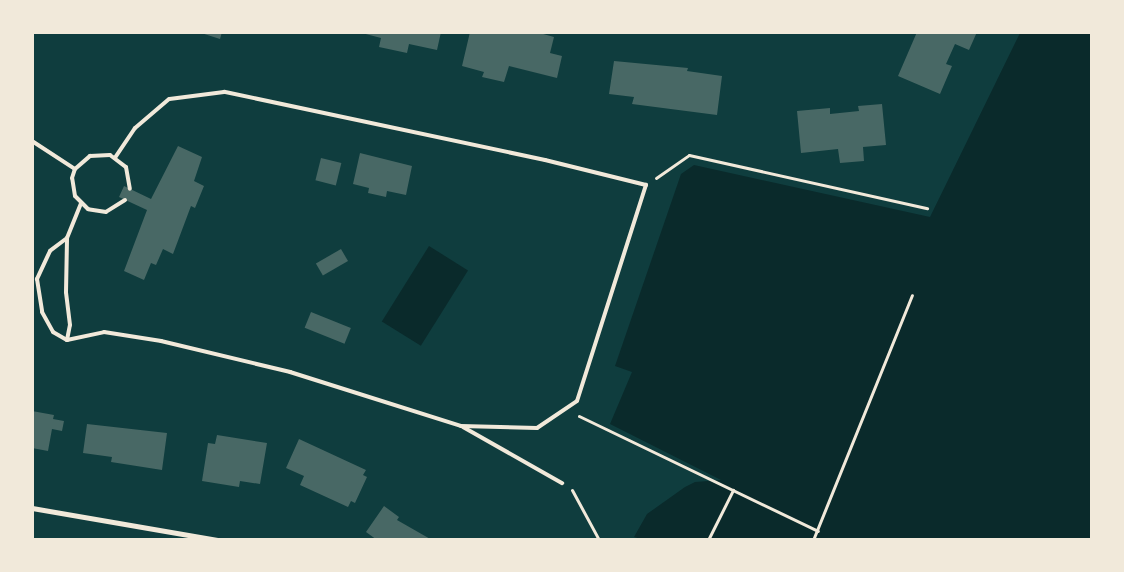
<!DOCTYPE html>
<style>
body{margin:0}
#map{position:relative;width:1124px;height:572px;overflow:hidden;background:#0f3d3e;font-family:"Fira Sans Condensed",sans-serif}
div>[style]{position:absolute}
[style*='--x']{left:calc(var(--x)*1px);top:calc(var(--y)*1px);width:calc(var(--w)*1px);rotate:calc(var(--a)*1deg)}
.water>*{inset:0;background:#0a2a2b;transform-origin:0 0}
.building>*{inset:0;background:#486865;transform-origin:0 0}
.path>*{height:3px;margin:-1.5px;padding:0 1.5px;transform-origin:1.5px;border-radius:1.5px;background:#f1e9da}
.service>*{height:4px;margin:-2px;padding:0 2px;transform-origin:2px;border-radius:2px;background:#f1e9da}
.minor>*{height:5px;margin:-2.5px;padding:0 2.5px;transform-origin:2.5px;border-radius:2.5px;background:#f1e9da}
span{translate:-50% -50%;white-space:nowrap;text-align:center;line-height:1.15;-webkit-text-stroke:4.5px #f1e9da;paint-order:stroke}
.frame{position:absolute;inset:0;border:34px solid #f1e9da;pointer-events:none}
</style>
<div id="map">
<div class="water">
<i style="clip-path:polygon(1020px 33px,1091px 33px,1091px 539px,641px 539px,634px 537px,647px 514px,685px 487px,695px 482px,721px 480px,610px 424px,632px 372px,615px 366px,681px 174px,694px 165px,930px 217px)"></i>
<i style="left:429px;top:246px;width:46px;height:89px;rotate:32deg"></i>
</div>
<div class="building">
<i style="clip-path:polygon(198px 32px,222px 32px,220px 39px)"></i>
<i style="clip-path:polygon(358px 32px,441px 32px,437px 50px,409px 44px,407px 53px,379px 47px,381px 38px)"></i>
<i style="clip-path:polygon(470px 32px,536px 32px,554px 37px,550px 53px,562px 56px,557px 78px,509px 66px,504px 82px,482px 77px,484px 72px,462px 66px)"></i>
<i style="clip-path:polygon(917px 32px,977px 32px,969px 50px,955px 44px,946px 64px,952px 66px,940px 94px,898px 76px)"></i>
<i style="clip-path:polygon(614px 61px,688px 68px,687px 71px,722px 76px,717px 115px,632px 104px,634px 97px,609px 94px)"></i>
<i style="clip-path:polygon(882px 104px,886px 145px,863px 147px,864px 161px,840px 163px,838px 149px,801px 153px,797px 111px,830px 108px,830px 114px,859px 111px,858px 106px)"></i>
<i style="clip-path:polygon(178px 146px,202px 157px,194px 181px,204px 186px,195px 208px,191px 206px,173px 254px,163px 249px,156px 265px,151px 263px,144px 280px,124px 271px,147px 210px,119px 197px,124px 186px,151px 199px)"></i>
<i style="clip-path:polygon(360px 153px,412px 166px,406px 195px,387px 191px,386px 197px,368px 193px,369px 188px,353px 184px)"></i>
<i style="left:321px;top:158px;width:21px;height:23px;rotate:14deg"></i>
<i style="left:341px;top:249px;width:14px;height:29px;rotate:60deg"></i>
<i style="left:311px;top:312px;width:43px;height:17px;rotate:22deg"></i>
<i style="clip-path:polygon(32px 411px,54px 415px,53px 419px,64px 421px,62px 431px,52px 429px,48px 451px,32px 448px)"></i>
<i style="clip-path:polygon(87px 424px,167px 433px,162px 470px,111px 462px,112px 457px,83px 453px)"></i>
<i style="clip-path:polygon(217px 435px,267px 443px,260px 484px,240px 481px,239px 487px,202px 481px,208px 443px,215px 444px)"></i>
<i style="clip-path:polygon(299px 439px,366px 470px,363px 475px,367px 477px,355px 503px,351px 501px,348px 507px,300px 485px,304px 476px,286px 468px)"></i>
<i style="clip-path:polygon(384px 506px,399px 517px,397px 520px,432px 540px,377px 540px,366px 532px)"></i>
</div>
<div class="path">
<i style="--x:656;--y:178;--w:40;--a:-34.9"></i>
<i style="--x:689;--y:155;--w:244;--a:12.6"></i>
<i style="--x:579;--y:416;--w:265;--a:25.7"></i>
<i style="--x:572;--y:490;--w:57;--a:61.6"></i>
<i style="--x:708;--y:540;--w:56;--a:-63.4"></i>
<i style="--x:813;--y:540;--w:264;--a:-68"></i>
</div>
<div class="service">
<i style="--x:32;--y:141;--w:51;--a:33.1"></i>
<i style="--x:125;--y:200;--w:22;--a:148"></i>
<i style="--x:106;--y:212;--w:18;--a:-171"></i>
<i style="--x:88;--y:209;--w:18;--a:-135"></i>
<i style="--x:75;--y:196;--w:18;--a:-99"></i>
<i style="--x:72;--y:178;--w:9;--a:-72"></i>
<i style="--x:75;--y:169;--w:20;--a:-41"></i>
<i style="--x:90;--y:156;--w:20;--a:-3"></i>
<i style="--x:110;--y:155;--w:20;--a:37"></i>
<i style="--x:126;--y:167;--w:22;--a:80"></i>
<i style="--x:67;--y:238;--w:21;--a:143"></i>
<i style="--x:50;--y:251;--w:31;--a:115"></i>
<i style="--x:37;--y:279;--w:33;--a:81"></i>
<i style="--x:42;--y:312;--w:23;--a:61"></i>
<i style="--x:53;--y:332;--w:16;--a:30"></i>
<i style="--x:67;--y:340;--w:38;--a:-12"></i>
<i style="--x:104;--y:332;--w:58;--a:9"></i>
<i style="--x:161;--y:341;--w:133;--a:13.5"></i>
<i style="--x:290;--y:372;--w:179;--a:17.5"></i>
<i style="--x:461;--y:426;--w:76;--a:1.5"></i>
<i style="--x:537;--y:428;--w:48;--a:-34"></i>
<i style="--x:577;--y:401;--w:227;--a:-72.3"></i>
<i style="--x:646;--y:185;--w:104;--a:-166.1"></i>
<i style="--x:545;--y:160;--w:328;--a:-168"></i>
<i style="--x:224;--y:92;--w:55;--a:172.7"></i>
<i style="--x:169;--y:99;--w:45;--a:139.5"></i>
<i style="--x:135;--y:128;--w:36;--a:124"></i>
<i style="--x:67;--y:340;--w:15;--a:-79"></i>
<i style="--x:70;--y:325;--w:33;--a:-97"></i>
<i style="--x:66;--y:292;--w:54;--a:-88.9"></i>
<i style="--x:67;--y:238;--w:38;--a:-68"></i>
<i style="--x:463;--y:427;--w:114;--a:29.5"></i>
</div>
<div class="minor">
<i style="--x:32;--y:508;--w:188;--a:9.8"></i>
</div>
<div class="frame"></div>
</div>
